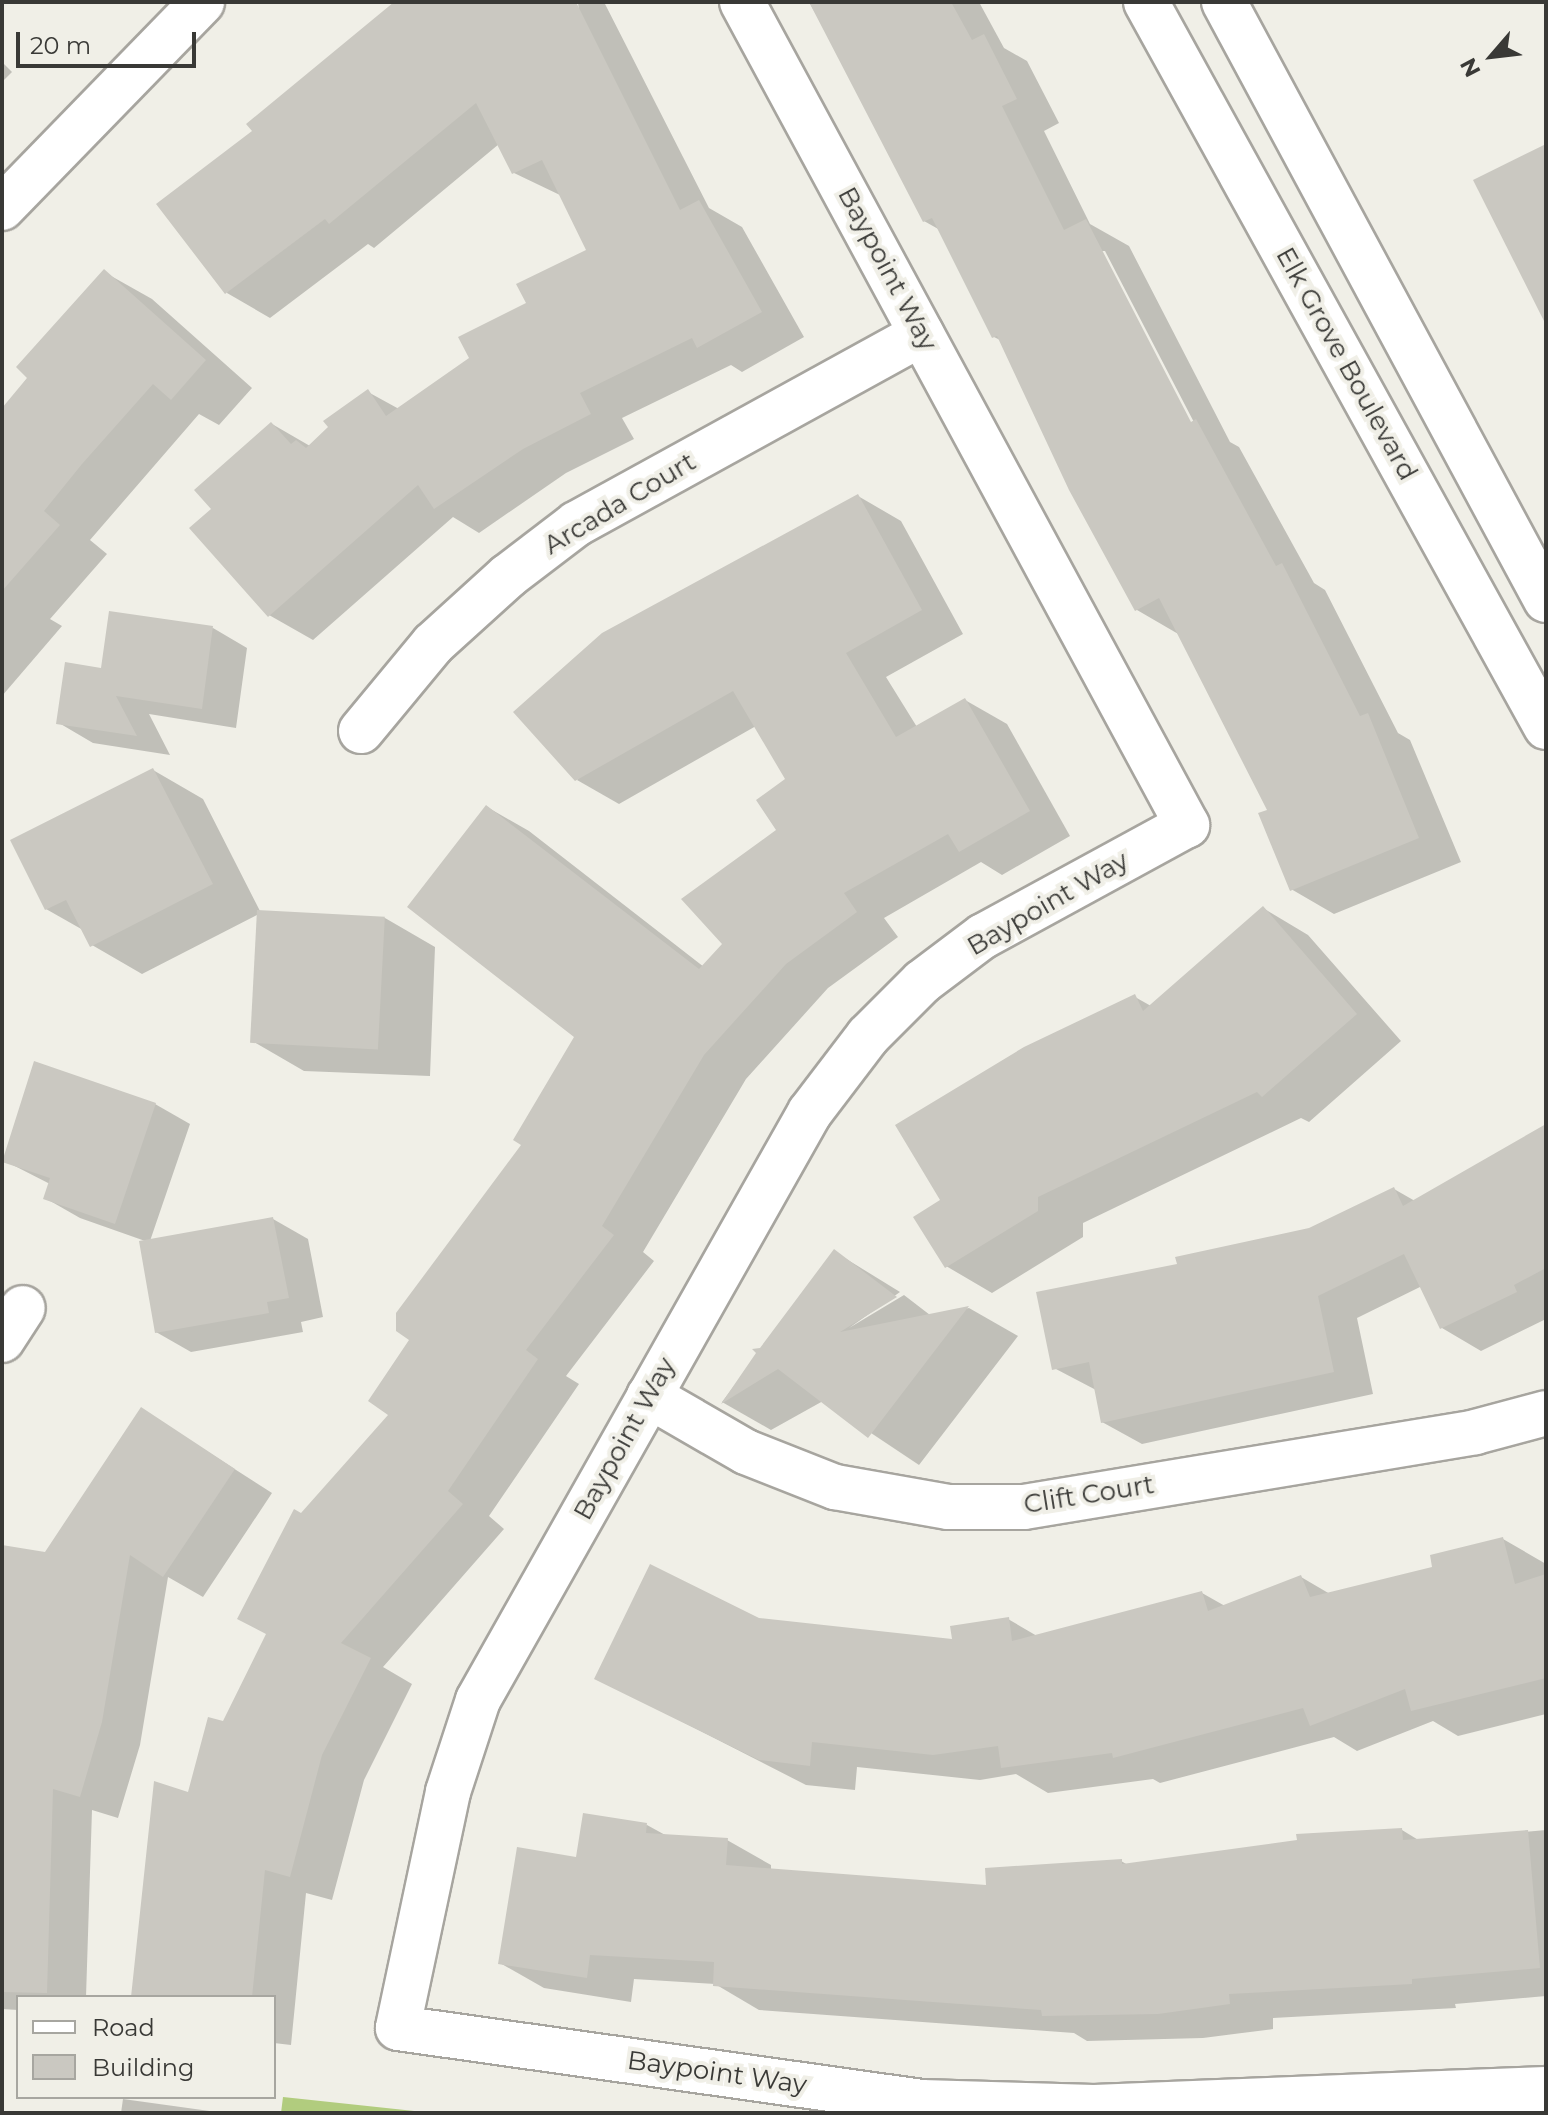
<!DOCTYPE html>
<style>
body{margin:0}
#map{position:relative;width:1548px;height:2115px;overflow:hidden;background:#f0efe7;font-family:Montserrat,sans-serif}
div>[style]{position:absolute}
[style*='--x']{left:calc(var(--x)*1px);top:calc(var(--y)*1px);width:calc(var(--w)*1px);rotate:calc(var(--a)*1deg)}
.green>*{inset:0;background:#b1cc7e}
.shadow>*{inset:0;background:#0003}
.building>*{inset:0;background:#cac8c1;transform-origin:0 0}
.roads{filter:drop-shadow(2px 0 #a7a59f) drop-shadow(-2px 0 #a7a59f) drop-shadow(0 2px #a7a59f) drop-shadow(0 -2px #a7a59f)}
.minor>*{height:44px;margin:-22px;padding:0 22px;transform-origin:22px;border-radius:22px;background:#fff}
.major>*{height:44px;margin:-22px;padding:0 22px;transform-origin:22px;border-radius:22px;background:#fff}
span{translate:-50% -50%;white-space:nowrap;text-align:center;line-height:1.15;-webkit-text-stroke:8px #f0efe7;paint-order:stroke}
.street-label{font-size:26px;color:#393936}
.frame{position:absolute;inset:0;border:4px solid #393936;pointer-events:none}
.legend{position:absolute;left:16px;top:1995px;width:260px;height:104px;box-sizing:border-box;background:#f0efe7;border:2px solid #a7a6a0;margin:0;padding:10px 14px;list-style:none;font-size:24px;color:#393936}
.legend li{display:flex;align-items:center;gap:16px;height:40px}
.legend b{width:40px;border:2px solid #a7a6a0}
.north{position:absolute;left:1452px;top:16px;width:80px;height:80px;-webkit-text-stroke:6px #f0efe7;paint-order:stroke;rotate:242deg;font-size:22px;font-weight:700;line-height:32px;text-align:center;color:#393936}
.north::after{content:'';display:block;margin:auto;width:28px;height:36px;background:#393936;clip-path:polygon(50% 0,100% 100%,50% 72%,0 100%)}
.scale{position:absolute;left:16px;top:32px;width:180px;height:36px;box-sizing:border-box;border:4px solid #393936;border-top:0;padding-left:10px;font-size:24px;line-height:28px;white-space:nowrap;color:#393936;-webkit-text-stroke:6px #f0efe7;paint-order:stroke}
</style>
<div id="map">
<div class="green">
<i style="clip-path:polygon(283px 2097px,433px 2113px,281px 2113px)"></i>
</div>
<div class="shadow">
<i style="clip-path:polygon(397px 2px,574px 2px,579px 12px,578px 2px,604px 2px,709px 208px,742px 227px,804px 337px,742px 372px,731px 365px,622px 418px,634px 439px,566px 473px,479px 533px,453px 517px,313px 640px,269px 615px,214px 509px,272px 424px,310px 446px,368px 392px,399px 409px,471px 359px,589px 250px,562px 196px,514px 173px,499px 144px,374px 248px,368px 244px,270px 318px,227px 293px,255px 131px)"></i>
<i style="clip-path:polygon(evenodd,809px 2px,979px 2px,1004px 48px,1027px 61px,1059px 123px,1044px 131px,1090px 224px,1129px 246px,1230px 442px,1239px 447px,1314px 583px,1325px 590px,1398px 733px,1410px 740px,1461px 862px,1334px 914px,1291px 889px,1270px 811px,1180px 635px,1137px 610px,1002px 341px,994px 337px,940px 230px,924px 221px,885px 136px,809px 2px,1100px 251px,1105px 251px,1198px 430px,1194px 432px,1100px 251px)"></i>
<i style="clip-path:polygon(2px 62px,12px 72px,2px 82px)"></i>
<i style="clip-path:polygon(104px 272px,152px 299px,252px 388px,219px 425px,199px 414px,90px 540px,107px 554px,50px 619px,62px 626px,2px 696px,2px 413px)"></i>
<i style="clip-path:polygon(858px 496px,901px 521px,963px 634px,886px 677px,917px 727px,965px 700px,1007px 724px,1070px 836px,1002px 875px,981px 862px,884px 918px,898px 937px,828px 988px,746px 1079px,643px 1252px,654px 1261px,566px 1376px,579px 1384px,489px 1516px,504px 1529px,383px 1667px,412px 1684px,364px 1780px,332px 1900px,306px 1893px,291px 2045px,274px 2043px,274px 1997px,133px 1997px,190px 1794px,268px 1635px,302px 1516px,391px 1414px,412px 1340px,524px 1145px,577px 1036px,487px 807px,529px 831px,704px 967px,725px 944px,779px 830px,788px 780px,756px 726px,619px 804px,577px 780px)"></i>
<i style="clip-path:polygon(213px 628px,247px 648px,236px 728px,149px 714px,170px 755px,93px 743px,59px 723px,103px 670px)"></i>
<i style="clip-path:polygon(153px 770px,203px 799px,261px 913px,385px 918px,435px 947px,430px 1076px,304px 1071px,254px 1042px,259px 914px,142px 974px,92px 945px,83px 930px,46px 909px)"></i>
<i style="clip-path:polygon(1263px 908px,1308px 935px,1401px 1041px,1309px 1122px,1301px 1118px,1083px 1223px,1083px 1237px,992px 1293px,946px 1266px,943px 1201px,1135px 997px,1151px 1006px)"></i>
<i style="clip-path:polygon(155px 1104px,190px 1124px,150px 1241px,273px 1219px,308px 1239px,323px 1317px,301px 1322px,303px 1332px,191px 1352px,156px 1332px,148px 1242px,80px 1218px,45px 1198px,50px 1184px,3px 1160px)"></i>
<i style="clip-path:polygon(1546px 1126px,1546px 1319px,1481px 1351px,1442px 1328px,1422px 1286px,1357px 1318px,1373px 1394px,1142px 1444px,1102px 1422px,1096px 1390px,1054px 1368px,1179px 1265px,1310px 1230px,1394px 1189px,1415px 1201px)"></i>
<i style="clip-path:polygon(835px 1252px,900px 1292px,849px 1328px,904px 1295px,930px 1315px,969px 1308px,1018px 1336px,919px 1465px,823px 1401px,771px 1430px,722px 1402px)"></i>
<i style="clip-path:polygon(141px 1409px,272px 1493px,203px 1597px,168px 1577px,140px 1745px,118px 1818px,92px 1810px,86px 1997px,18px 1997px,18px 2010px,2px 2009px,2px 1547px,46px 1554px)"></i>
<i style="clip-path:polygon(1503px 1539px,1546px 1564px,1546px 1714px,1458px 1736px,1433px 1721px,1357px 1751px,1334px 1737px,1160px 1783px,1153px 1779px,1048px 1793px,1016px 1774px,980px 1780px,857px 1767px,855px 1790px,806px 1785px,597px 1678px,759px 1620px,954px 1641px,1008px 1619px,1037px 1636px,1202px 1593px,1225px 1606px,1301px 1577px,1330px 1594px,1435px 1569px)"></i>
<i style="clip-path:polygon(647px 1825px,667px 1836px,727px 1840px,771px 1865px,771px 1870px,988px 1888px,1121px 1861px,1128px 1865px,1402px 1830px,1420px 1841px,1546px 1830px,1546px 1996px,1455px 2004px,1456px 2008px,1273px 2018px,1273px 2029px,1203px 2038px,1087px 2041px,1074px 2033px,759px 2010px,715px 1984px,634px 1979px,631px 2002px,544px 1988px,500px 1963px,578px 1859px)"></i>
<i style="clip-path:polygon(123px 2099px,224px 2113px,121px 2113px)"></i>
</div>
<div class="building">
<i style="clip-path:polygon(394px 2px,576px 2px,680px 210px,699px 200px,762px 312px,697px 348px,692px 338px,580px 393px,591px 414px,523px 449px,434px 509px,418px 485px,268px 617px,189px 528px,211px 509px,194px 490px,271px 422px,291px 444px,296px 440px,306px 448px,328px 427px,323px 421px,368px 389px,386px 416px,469px 358px,458px 337px,526px 303px,516px 284px,586px 250px,542px 160px,512px 174px,476px 103px,329px 224px,325px 219px,225px 294px,156px 204px,252px 131px,246px 124px)"></i>
<i style="clip-path:polygon(809px 2px,951px 2px,972px 40px,984px 34px,1017px 99px,1002px 106px,1064px 230px,1086px 219px,1191px 422px,1196px 419px,1276px 566px,1282px 563px,1360px 716px,1368px 713px,1419px 838px,1290px 891px,1258px 813px,1267px 810px,1159px 598px,1135px 611px,1069px 490px,997px 336px,992px 338px,932px 218px,923px 222px)"></i>
<i style="clip-path:polygon(1546px 144px,1546px 325px,1473px 180px)"></i>
<i style="clip-path:polygon(104px 269px,206px 360px,171px 400px,153px 384px,82px 464px,44px 511px,60px 525px,2px 591px,2px 408px,27px 378px,16px 367px)"></i>
<i style="clip-path:polygon(858px 494px,922px 610px,846px 653px,896px 737px,965px 698px,1030px 811px,959px 852px,948px 834px,844px 893px,857px 912px,786px 964px,704px 1055px,602px 1226px,614px 1235px,526px 1350px,538px 1359px,448px 1491px,463px 1504px,341px 1643px,371px 1658px,322px 1755px,290px 1877px,265px 1870px,252px 1997px,131px 1997px,154px 1781px,188px 1792px,208px 1717px,223px 1721px,266px 1634px,237px 1619px,294px 1509px,301px 1513px,388px 1415px,368px 1401px,409px 1340px,396px 1331px,396px 1313px,521px 1145px,513px 1140px,574px 1037px,407px 907px,486px 805px,699px 969px,722px 944px,681px 899px,776px 830px,756px 800px,785px 779px,733px 691px,575px 781px,513px 712px,602px 633px)"></i>
<i style="clip-path:polygon(109px 611px,213px 626px,202px 709px,116px 696px,137px 736px,56px 724px,65px 662px,101px 668px)"></i>
<i style="clip-path:polygon(153px 768px,213px 884px,90px 947px,66px 900px,45px 910px,10px 840px)"></i>
<i style="clip-path:polygon(1263px 906px,1357px 1014px,1262px 1097px,1257px 1092px,1038px 1197px,1038px 1211px,945px 1268px,913px 1217px,940px 1200px,895px 1125px,1024px 1047px,1135px 994px,1143px 1011px)"></i>
<i style="left:257px;top:910px;width:128px;height:133px;rotate:3deg"></i>
<i style="clip-path:polygon(34px 1061px,156px 1103px,115px 1224px,43px 1199px,50px 1178px,2px 1162px)"></i>
<i style="clip-path:polygon(1546px 1124px,1546px 1268px,1514px 1285px,1517px 1292px,1440px 1329px,1404px 1254px,1318px 1296px,1334px 1372px,1101px 1423px,1089px 1362px,1052px 1370px,1036px 1292px,1177px 1264px,1175px 1257px,1309px 1228px,1394px 1187px,1403px 1206px)"></i>
<i style="clip-path:polygon(273px 1217px,289px 1298px,267px 1302px,269px 1313px,155px 1333px,139px 1241px)"></i>
<i style="clip-path:polygon(834px 1249px,897px 1297px,840px 1332px,969px 1306px,868px 1438px,778px 1369px,721px 1404px,756px 1353px,752px 1349px,760px 1348px)"></i>
<i style="clip-path:polygon(141px 1407px,235px 1469px,163px 1577px,130px 1555px,102px 1722px,80px 1797px,53px 1789px,47px 1993px,2px 1992px,2px 1545px,45px 1552px)"></i>
<i style="clip-path:polygon(1503px 1537px,1515px 1584px,1546px 1574px,1546px 1678px,1411px 1711px,1405px 1689px,1310px 1726px,1303px 1708px,1113px 1758px,1112px 1753px,1001px 1768px,998px 1746px,933px 1755px,812px 1742px,810px 1766px,759px 1760px,594px 1679px,650px 1564px,759px 1618px,952px 1639px,950px 1626px,1009px 1617px,1012px 1641px,1202px 1591px,1208px 1611px,1301px 1575px,1310px 1597px,1432px 1567px,1430px 1555px)"></i>
<i style="clip-path:polygon(583px 1813px,647px 1823px,646px 1833px,728px 1838px,726px 1865px,986px 1885px,985px 1868px,1122px 1859px,1122px 1864px,1297px 1840px,1296px 1834px,1402px 1828px,1403px 1840px,1528px 1830px,1540px 1968px,1412px 1979px,1412px 1984px,1229px 1994px,1230px 2004px,1158px 2014px,1042px 2016px,1041px 2010px,713px 1986px,714px 1962px,590px 1955px,587px 1978px,498px 1964px,517px 1847px,576px 1857px)"></i>
</div>
<div class="roads">
<div class="minor">
<i style="--x:742;--y:2;--w:936;--a:61.6"></i>
<i style="--x:1187;--y:825;--w:232;--a:151.4"></i>
<i style="--x:983;--y:936;--w:76;--a:143"></i>
<i style="--x:922;--y:982;--w:76;--a:135"></i>
<i style="--x:868;--y:1036;--w:96;--a:127.3"></i>
<i style="--x:810;--y:1112;--w:675;--a:119.45"></i>
<i style="--x:478;--y:1700;--w:97;--a:108.1"></i>
<i style="--x:448;--y:1792;--w:241;--a:102"></i>
<i style="--x:398;--y:2028;--w:529;--a:8.04"></i>
<i style="--x:922;--y:2102;--w:172;--a:1.7"></i>
<i style="--x:1094;--y:2107;--w:452;--a:-2.3"></i>
<i style="--x:2;--y:208;--w:287;--a:-45.8"></i>
<i style="--x:361;--y:731;--w:113;--a:-50.4"></i>
<i style="--x:433;--y:644;--w:101;--a:-42.2"></i>
<i style="--x:508;--y:576;--w:86;--a:-37.4"></i>
<i style="--x:576;--y:524;--w:394;--a:-28.8"></i>
<i style="--x:2;--y:1340;--w:38;--a:-57"></i>
<i style="--x:649;--y:1396;--w:112;--a:30"></i>
<i style="--x:746;--y:1452;--w:96;--a:21.5"></i>
<i style="--x:835;--y:1487;--w:115;--a:10"></i>
<i style="--x:948;--y:1507;--w:76;--a:0"></i>
<i style="--x:1024;--y:1507;--w:457;--a:-9.4"></i>
<i style="--x:1475;--y:1432;--w:73;--a:-15"></i>
</div>
<div class="major">
<i style="--x:1146;--y:2;--w:828;--a:61.11"></i>
<i style="--x:1224;--y:2;--w:679;--a:61.7"></i>
</div>
</div>
<div class="street-label">
<span style="left:887px;top:269px;rotate:62deg">Baypoint Way</span>
<span style="left:1346px;top:364px;rotate:61deg">Elk Grove Boulevard</span>
<span style="left:620px;top:504px;rotate:-31deg">Arcada Court</span>
<span style="left:1048px;top:904px;rotate:-30deg">Baypoint Way</span>
<span style="left:625px;top:1439px;rotate:-61deg">Baypoint Way</span>
<span style="left:1089px;top:1495px;rotate:-9deg">Clift Court</span>
<span style="left:717px;top:2073px;rotate:8deg">Baypoint Way</span>
</div>
<div class="frame"></div>
<ul class="legend">
<li><b style="height:10px;background:#fff"></b>Road</li>
<li><b style="height:22px;background:#cac8c1"></b>Building</li>
</ul>
<div class="north">N</div>
<div class="scale">20 m</div>
</div>
